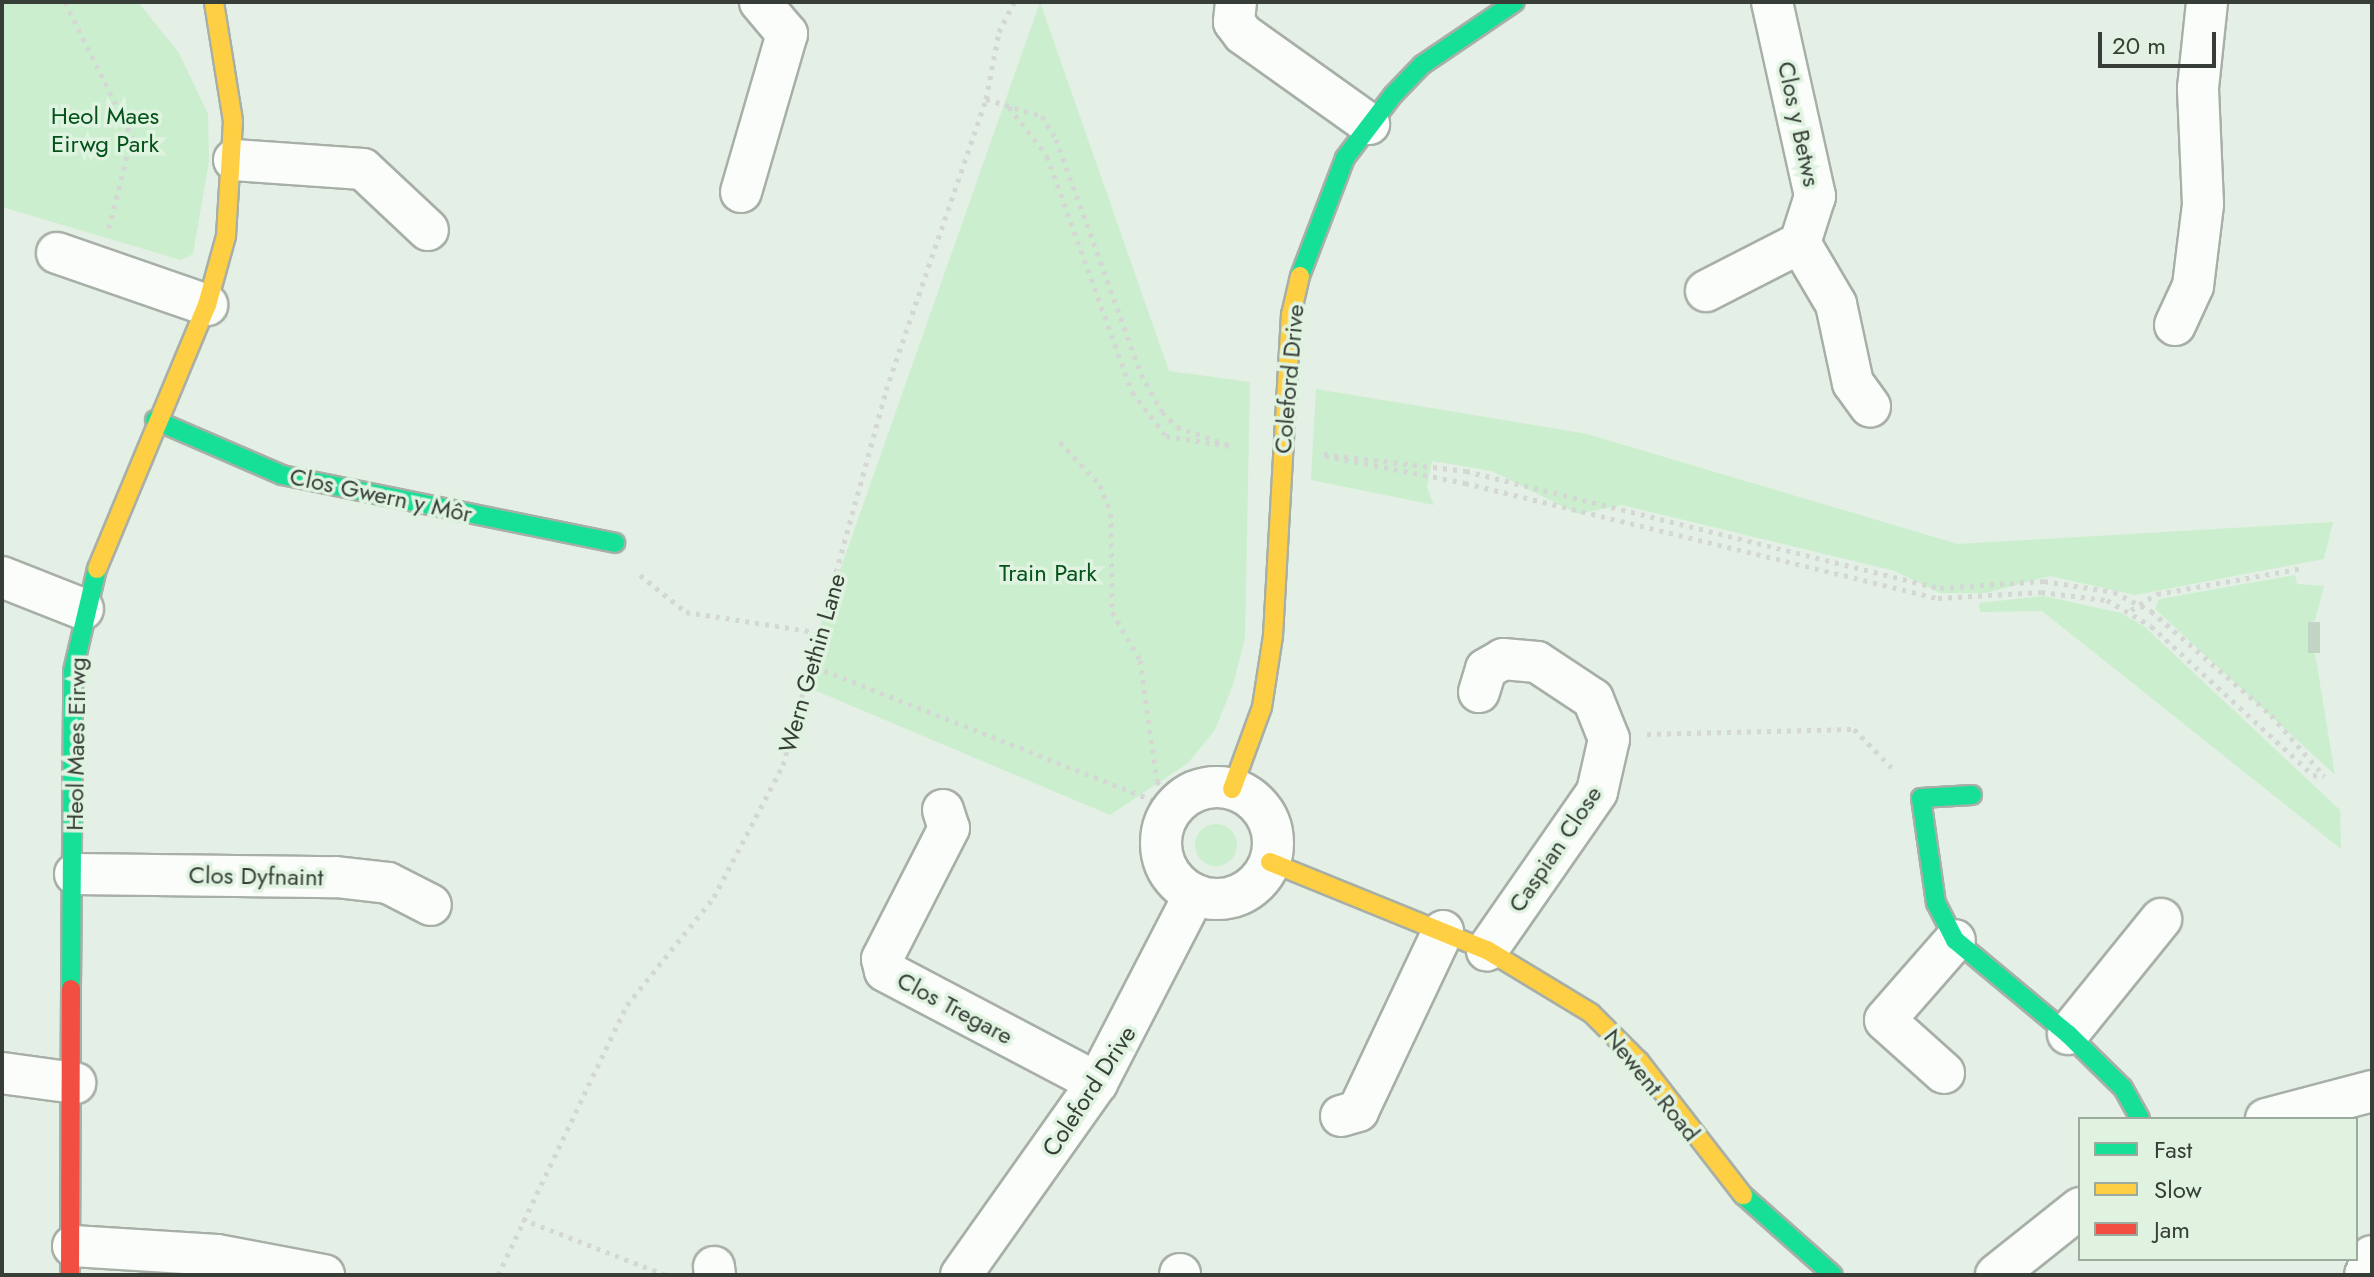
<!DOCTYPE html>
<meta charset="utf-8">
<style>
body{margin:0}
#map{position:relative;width:2374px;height:1277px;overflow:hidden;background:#e4efe5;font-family:Jost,sans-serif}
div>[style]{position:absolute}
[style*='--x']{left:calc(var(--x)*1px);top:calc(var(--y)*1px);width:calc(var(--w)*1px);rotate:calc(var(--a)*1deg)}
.green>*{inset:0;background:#cbefce}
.round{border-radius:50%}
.building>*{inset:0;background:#c2d5c4;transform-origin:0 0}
.path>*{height:5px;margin-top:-2.5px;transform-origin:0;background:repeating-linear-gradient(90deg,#d4d7d4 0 4px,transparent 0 10px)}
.roads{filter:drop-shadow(2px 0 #a7afa7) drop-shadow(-2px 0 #a7afa7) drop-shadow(0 2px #a7afa7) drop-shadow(0 -2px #a7afa7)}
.street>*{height:40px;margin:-20px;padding:0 20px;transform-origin:20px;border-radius:20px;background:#fbfdfb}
.street>.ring{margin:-20px;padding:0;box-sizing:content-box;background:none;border:40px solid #fbfdfb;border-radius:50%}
.fast>*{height:18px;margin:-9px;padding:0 9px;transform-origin:9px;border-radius:9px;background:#16e098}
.slow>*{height:18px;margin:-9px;padding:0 9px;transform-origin:9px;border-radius:9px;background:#ffcf43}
.jam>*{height:18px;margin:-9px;padding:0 9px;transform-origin:9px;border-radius:9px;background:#f24e42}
span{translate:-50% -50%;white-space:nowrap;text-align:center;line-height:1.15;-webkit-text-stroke:7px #e0f3e1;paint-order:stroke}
.park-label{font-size:24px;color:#03521a}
.street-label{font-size:24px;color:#363e37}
.frame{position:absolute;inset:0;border:4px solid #363e37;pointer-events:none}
.legend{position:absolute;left:2078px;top:1117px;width:280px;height:144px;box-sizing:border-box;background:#e0f3e1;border:2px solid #9cab9d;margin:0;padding:10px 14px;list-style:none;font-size:24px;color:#363e37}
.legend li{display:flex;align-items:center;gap:16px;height:40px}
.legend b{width:40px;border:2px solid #9cab9d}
.scale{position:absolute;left:2098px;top:32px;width:118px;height:36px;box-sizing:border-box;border:4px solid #363e37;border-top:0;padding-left:10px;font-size:24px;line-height:28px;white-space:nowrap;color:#363e37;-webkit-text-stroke:6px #e0f3e1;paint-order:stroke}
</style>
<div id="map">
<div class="green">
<i style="clip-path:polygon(2px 2px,138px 2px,179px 53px,208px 114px,209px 161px,193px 254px,181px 260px,2px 207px)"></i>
<i style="clip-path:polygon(1040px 2px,1169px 371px,1250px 382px,1245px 638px,1233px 685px,1215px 730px,1188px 763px,1110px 815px,800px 684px)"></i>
<i style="clip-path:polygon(1316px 389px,1587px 434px,1958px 544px,2333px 522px,2324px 559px,2135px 595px,2050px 576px,1986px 593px,1940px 593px,1895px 571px,1622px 505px,1578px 514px,1492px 471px,1432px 461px,1427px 488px,1434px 505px,1311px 480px)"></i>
<i style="clip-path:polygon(2295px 575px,2297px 584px,2324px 586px,2315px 621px,2308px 622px,2310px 653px,2315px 653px,2335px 775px,2155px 609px,2159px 599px)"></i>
<i style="clip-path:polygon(2044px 596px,2121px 613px,2146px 628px,2340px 810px,2341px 849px,2042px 611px,1980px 612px,1979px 603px)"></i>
<i class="round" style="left:1195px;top:824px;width:42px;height:42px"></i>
</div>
<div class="building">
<i style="left:2308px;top:622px;width:12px;height:31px"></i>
</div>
<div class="path">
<i style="--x:65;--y:2;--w:151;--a:63.6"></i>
<i style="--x:132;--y:137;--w:97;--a:104.3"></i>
<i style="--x:986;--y:99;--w:59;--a:16.9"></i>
<i style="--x:1042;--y:116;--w:27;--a:59"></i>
<i style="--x:1056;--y:139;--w:250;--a:70.1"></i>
<i style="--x:1141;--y:374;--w:43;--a:61.1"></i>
<i style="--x:1162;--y:412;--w:21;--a:45"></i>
<i style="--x:1177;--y:427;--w:57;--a:19.4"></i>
<i style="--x:1009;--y:107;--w:62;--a:52.2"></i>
<i style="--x:1047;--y:156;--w:251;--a:70.2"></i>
<i style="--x:1132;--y:392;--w:56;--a:52.3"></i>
<i style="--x:1166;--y:436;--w:65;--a:8.9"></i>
<i style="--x:1060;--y:442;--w:59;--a:47.1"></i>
<i style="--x:1100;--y:485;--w:30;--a:69"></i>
<i style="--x:1111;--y:513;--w:99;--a:89.4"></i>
<i style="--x:1112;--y:612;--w:56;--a:59.7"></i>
<i style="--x:1140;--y:660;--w:122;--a:82"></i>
<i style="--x:1157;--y:781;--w:33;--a:59"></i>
<i style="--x:1324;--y:454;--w:143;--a:6.8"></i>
<i style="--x:1466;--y:471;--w:488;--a:13.9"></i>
<i style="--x:1940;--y:588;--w:104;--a:-3.9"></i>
<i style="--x:2044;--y:581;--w:71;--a:8.9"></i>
<i style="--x:2114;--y:592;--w:42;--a:27.2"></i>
<i style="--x:2151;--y:611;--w:159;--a:40.9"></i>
<i style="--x:2271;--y:715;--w:81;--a:49"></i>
<i style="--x:1325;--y:456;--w:143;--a:10.9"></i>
<i style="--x:1465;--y:483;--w:487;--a:13.7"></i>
<i style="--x:1938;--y:598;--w:103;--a:-3.3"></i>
<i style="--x:2041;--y:592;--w:66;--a:6.9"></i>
<i style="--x:2107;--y:600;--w:51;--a:30.6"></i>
<i style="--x:2151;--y:626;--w:220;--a:42.6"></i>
<i style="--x:2313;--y:775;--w:11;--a:5"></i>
<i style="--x:640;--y:575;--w:59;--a:38.8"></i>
<i style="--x:686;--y:612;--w:138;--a:8.8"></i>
<i style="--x:2131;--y:610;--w:31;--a:-32"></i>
<i style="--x:2157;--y:594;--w:148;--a:-10.1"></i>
<i style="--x:815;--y:667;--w:385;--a:21.5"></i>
<i style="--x:1647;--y:734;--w:207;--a:-1.4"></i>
<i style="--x:1854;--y:729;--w:54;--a:45.7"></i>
<i style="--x:522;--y:1219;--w:155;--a:21.3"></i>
<i style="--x:498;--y:1275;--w:299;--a:-64.5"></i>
<i style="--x:627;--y:1005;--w:139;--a:-51.1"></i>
<i style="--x:714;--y:897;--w:149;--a:-62.4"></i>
<i style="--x:783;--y:765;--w:389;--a:-74.6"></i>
<i style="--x:886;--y:390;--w:308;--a:-71"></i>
<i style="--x:986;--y:99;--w:68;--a:-79"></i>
<i style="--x:999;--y:32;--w:34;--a:-63"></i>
</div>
<div class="roads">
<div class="street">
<i style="--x:1236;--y:2;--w:20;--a:96"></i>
<i style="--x:1234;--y:22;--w:15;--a:53"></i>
<i style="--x:1243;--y:34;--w:155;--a:35.5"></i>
<i style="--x:1772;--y:2;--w:199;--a:77.5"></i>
<i style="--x:1815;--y:196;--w:49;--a:107.7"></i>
<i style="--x:1800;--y:243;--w:71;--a:59.5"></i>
<i style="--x:1836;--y:304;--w:81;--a:77.9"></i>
<i style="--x:1853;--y:383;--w:29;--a:54"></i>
<i style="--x:234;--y:160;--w:129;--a:4"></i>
<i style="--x:363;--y:169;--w:89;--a:43.2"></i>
<i style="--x:741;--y:192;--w:165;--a:-73.8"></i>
<i style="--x:787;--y:34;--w:42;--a:-130.2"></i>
<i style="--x:57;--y:253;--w:159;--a:19.1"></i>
<i style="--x:1706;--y:291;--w:106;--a:-27.1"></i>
<i style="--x:2175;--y:325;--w:43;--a:-65.2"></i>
<i style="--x:2193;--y:286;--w:83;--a:-83"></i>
<i style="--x:2203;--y:204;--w:116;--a:-92.5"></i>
<i style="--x:2198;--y:88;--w:86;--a:-84"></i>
<i style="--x:2;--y:577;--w:87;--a:21.6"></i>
<i style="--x:1479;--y:692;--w:24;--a:-73"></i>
<i style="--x:1486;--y:669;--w:20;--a:-30"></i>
<i style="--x:1503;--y:659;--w:34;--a:5"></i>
<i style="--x:1537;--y:662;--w:67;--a:33.5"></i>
<i style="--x:1593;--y:699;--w:43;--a:68.2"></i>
<i style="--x:1609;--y:739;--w:54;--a:102.8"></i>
<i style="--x:1597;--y:792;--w:193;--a:124.8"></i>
<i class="ring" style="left:1161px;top:787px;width:72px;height:72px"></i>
<i style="--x:943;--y:810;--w:19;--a:72"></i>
<i style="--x:949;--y:828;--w:147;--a:117.1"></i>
<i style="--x:882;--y:959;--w:12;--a:76"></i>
<i style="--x:885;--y:971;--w:240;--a:27.8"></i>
<i style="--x:75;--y:874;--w:261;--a:0.7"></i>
<i style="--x:336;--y:877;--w:52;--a:6.6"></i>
<i style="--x:388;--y:883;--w:48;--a:27.1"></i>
<i style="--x:2068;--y:1034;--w:148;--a:-51"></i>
<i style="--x:2;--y:1073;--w:74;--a:7.8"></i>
<i style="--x:1944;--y:1073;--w:79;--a:-138.1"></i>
<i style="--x:1885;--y:1020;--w:106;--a:-48.8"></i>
<i style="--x:1341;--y:1116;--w:18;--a:-16"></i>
<i style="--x:1358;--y:1111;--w:199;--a:-64.7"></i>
<i style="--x:2266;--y:1119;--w:110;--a:-14.8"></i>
<i style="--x:73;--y:1246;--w:144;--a:3.6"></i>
<i style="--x:217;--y:1255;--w:109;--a:10.6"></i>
<i style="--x:714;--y:1267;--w:8;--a:83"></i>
<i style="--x:961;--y:1275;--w:235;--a:-54.7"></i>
<i style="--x:1097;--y:1083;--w:212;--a:-62.7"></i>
<i style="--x:1180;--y:1275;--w:1;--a:-90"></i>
<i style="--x:1996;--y:1275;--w:107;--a:-38.6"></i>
<i style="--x:2365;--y:1275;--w:20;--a:-70"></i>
</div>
<div class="fast">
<i style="--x:1300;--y:276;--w:126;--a:-69.1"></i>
<i style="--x:1345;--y:158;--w:79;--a:-52.7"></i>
<i style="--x:1393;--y:95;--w:42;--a:-46"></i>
<i style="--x:1422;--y:65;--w:112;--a:-34.1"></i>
<i style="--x:155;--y:420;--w:138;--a:23.4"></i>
<i style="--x:282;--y:475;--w:340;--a:11.5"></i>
<i style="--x:1972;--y:795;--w:51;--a:176.6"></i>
<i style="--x:1921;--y:798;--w:106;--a:81.9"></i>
<i style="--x:1936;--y:903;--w:42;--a:62.8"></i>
<i style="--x:1955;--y:940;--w:147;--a:39.8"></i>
<i style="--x:2068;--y:1034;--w:77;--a:44.5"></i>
<i style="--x:2123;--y:1088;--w:35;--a:61"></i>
<i style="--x:71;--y:989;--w:318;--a:-89.6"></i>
<i style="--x:73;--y:671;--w:105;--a:-76.8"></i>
<i style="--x:1743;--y:1195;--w:120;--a:41.6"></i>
</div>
<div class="slow">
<i style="--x:97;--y:569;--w:286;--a:-67.4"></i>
<i style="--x:207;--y:305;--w:72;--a:-74.6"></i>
<i style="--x:226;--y:236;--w:115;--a:-86.5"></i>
<i style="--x:233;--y:121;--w:121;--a:-99.1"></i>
<i style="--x:1232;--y:789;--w:87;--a:-69.9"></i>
<i style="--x:1262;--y:707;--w:72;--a:-81.2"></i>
<i style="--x:1273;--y:636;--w:322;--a:-86.8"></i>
<i style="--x:1291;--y:315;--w:40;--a:-77"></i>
<i style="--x:1270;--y:862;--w:234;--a:22.1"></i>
<i style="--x:1487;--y:950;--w:122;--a:31.2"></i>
<i style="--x:1591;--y:1013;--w:68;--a:45"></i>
<i style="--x:1639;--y:1061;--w:170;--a:52.2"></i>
</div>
<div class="jam">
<i style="--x:70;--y:1275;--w:286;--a:-89.8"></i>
</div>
</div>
<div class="park-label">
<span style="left:105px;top:130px">Heol Maes<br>Eirwg Park</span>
<span style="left:1048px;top:573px">Train Park</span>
</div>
<div class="street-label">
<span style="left:1799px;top:124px;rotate:78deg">Clos y Betws</span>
<span style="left:1289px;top:379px;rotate:-85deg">Coleford Drive</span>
<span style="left:381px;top:495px;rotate:12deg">Clos Gwern y Môr</span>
<span style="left:812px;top:663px;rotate:-74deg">Wern Gethin Lane</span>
<span style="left:76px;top:744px;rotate:-89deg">Heol Maes Eirwg</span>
<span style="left:1555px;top:849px;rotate:-56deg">Caspian Close</span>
<span style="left:256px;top:876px;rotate:1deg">Clos Dyfnaint</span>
<span style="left:955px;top:1008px;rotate:28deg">Clos Tregare</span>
<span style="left:1652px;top:1085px;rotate:51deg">Newent Road</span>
<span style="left:1089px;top:1091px;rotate:-57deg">Coleford Drive</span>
</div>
<div class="frame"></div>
<ul class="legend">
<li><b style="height:10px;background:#16e098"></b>Fast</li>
<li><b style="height:10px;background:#ffcf43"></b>Slow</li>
<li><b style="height:10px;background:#f24e42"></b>Jam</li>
</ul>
<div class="scale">20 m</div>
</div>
